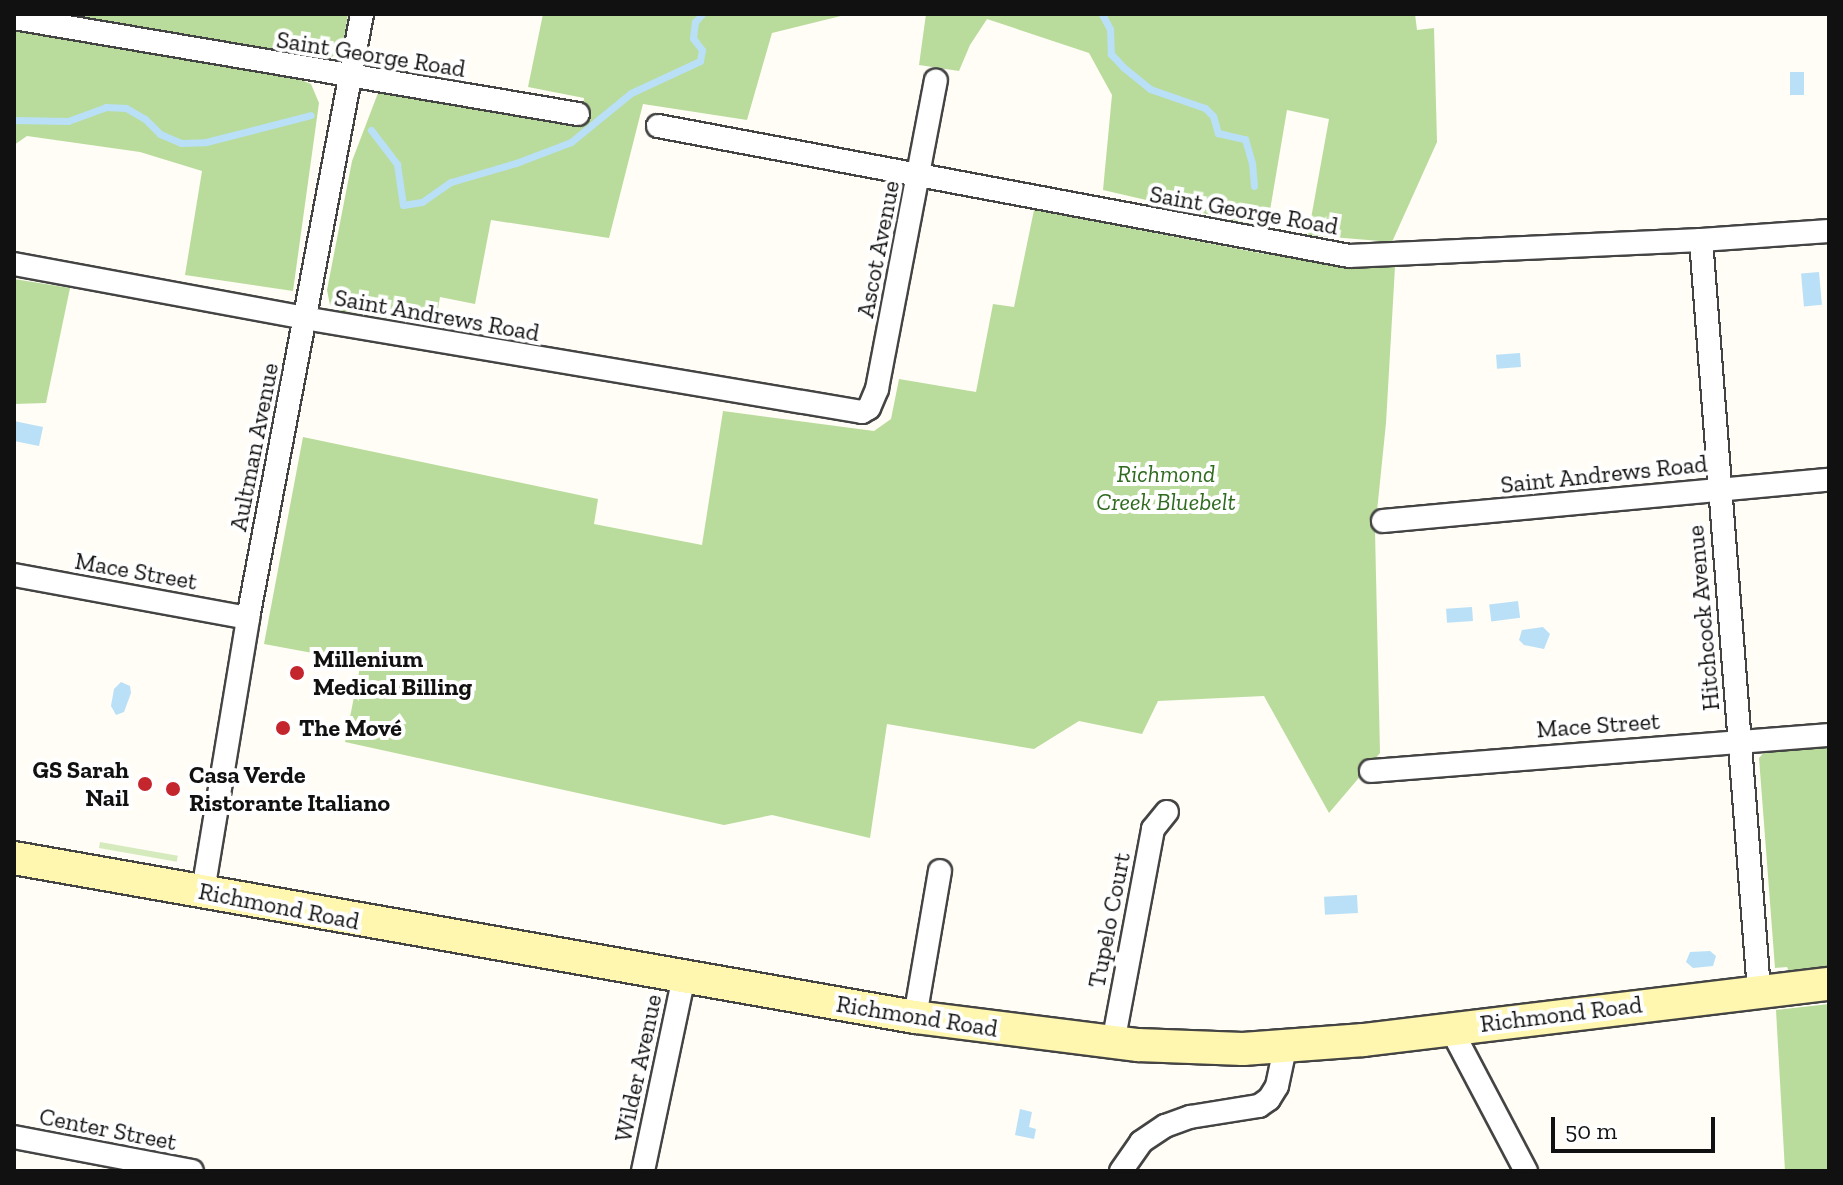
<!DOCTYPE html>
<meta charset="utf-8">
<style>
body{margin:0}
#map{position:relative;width:1843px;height:1185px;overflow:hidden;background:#fffdf5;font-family:"Zilla Slab",serif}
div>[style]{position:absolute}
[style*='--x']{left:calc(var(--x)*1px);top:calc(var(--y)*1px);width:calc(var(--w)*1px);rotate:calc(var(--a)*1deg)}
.green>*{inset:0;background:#d5ebbd;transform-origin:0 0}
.forest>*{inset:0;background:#b9dc9c}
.water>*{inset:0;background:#b9e0f7;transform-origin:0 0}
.stream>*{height:7px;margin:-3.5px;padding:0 3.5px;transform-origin:3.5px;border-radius:3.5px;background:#b9e0f7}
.roads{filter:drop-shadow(2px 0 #444) drop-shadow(-2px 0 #444) drop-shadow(0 2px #444) drop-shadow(0 -2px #444)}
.street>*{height:22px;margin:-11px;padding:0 11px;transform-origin:11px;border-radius:11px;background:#fff}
.secondary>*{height:32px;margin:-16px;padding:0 16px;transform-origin:16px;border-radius:16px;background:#fff6b0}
.dots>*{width:22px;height:22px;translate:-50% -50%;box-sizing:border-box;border:4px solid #fff;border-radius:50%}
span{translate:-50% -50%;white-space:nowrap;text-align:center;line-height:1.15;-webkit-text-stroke:8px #fff;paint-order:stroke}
.street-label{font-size:24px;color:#111}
.park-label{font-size:24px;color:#2f6b1f;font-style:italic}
.poi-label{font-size:24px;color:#111;font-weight:700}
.left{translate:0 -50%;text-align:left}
.right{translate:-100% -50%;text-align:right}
.frame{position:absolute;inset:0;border:16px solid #111;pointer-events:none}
.scale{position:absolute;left:1551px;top:1117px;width:164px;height:36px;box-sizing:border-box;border:4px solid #111;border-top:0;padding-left:10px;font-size:24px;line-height:28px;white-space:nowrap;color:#111;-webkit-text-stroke:6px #fff;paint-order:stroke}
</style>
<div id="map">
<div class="green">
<i style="left:100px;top:842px;width:79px;height:6px;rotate:10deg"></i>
</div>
<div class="forest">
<i style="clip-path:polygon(53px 14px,348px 14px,343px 44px,335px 55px,324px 61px)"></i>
<i style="clip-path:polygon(543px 14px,849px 14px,772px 33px,747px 120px,643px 104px,609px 238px,491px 220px,475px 304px,440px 297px,435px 328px,345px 313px,330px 305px,327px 290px,352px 161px,378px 93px,581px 125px,584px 98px,528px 87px)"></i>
<i style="clip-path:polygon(926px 14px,1415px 14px,1417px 30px,1434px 28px,1437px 142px,1392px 242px,1308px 235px,1329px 119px,1287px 110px,1267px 228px,1103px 190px,1112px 95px,1089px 53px,987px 19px,970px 45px,959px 71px,919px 65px)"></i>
<i style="clip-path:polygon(14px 31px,284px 73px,311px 84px,319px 103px,293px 291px,185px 275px,202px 171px,140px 152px,27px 136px,14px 145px)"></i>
<i style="clip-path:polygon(1034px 210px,1265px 254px,1395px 267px,1386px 423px,1375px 531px,1380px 753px,1329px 813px,1264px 696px,1158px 701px,1142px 734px,1079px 721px,1034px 749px,887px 724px,870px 838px,772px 815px,724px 825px,345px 742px,361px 662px,264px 644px,303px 437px,598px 499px,594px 524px,702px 545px,723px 411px,874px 431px,891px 419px,899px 379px,976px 392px,993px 304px,1014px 307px)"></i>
<i style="clip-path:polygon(14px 279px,70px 288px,46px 403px,14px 404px)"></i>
<i style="clip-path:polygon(1829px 744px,1829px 969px,1790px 974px,1787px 967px,1775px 968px,1759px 758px,1767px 749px)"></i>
<i style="clip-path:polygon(1829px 1004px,1829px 1171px,1785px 1171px,1776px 1010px)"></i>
</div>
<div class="water">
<i style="left:1790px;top:72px;width:14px;height:23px"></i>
<i style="left:1819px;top:272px;width:33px;height:18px;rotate:85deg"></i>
<i style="left:1520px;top:353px;width:14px;height:24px;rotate:86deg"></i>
<i style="clip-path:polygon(14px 421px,43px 427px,39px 446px,14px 441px)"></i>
<i style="left:1518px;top:601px;width:17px;height:29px;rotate:83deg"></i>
<i style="left:1472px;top:607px;width:14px;height:26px;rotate:86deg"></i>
<i style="clip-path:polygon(1543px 627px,1550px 634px,1544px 649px,1524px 645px,1519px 640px,1522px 630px)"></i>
<i style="clip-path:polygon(121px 682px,130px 686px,131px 693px,124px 712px,116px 715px,111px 706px,114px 689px)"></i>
<i style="left:1357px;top:895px;width:18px;height:33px;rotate:87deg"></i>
<i style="clip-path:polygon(1710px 951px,1716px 956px,1713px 966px,1693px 968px,1686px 962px,1690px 952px)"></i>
<i style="clip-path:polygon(1020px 1109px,1032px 1112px,1029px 1127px,1036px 1129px,1034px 1139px,1015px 1135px)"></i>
</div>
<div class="stream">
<i style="--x:1102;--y:14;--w:17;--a:62"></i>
<i style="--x:1110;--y:29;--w:25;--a:88"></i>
<i style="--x:1111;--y:54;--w:18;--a:47"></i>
<i style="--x:1123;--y:67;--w:35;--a:39"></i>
<i style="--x:1150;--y:89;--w:58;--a:19.1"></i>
<i style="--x:1205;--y:108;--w:11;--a:45"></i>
<i style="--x:1213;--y:116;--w:18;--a:74"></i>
<i style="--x:1218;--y:133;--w:28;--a:13"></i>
<i style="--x:1245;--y:139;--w:25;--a:74"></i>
<i style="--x:1252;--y:163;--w:23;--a:85"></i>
<i style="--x:14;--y:120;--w:54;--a:1.1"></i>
<i style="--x:68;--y:121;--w:40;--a:-20.2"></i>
<i style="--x:106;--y:107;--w:20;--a:3"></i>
<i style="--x:126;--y:108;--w:22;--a:30"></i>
<i style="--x:145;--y:119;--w:21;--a:45"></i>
<i style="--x:160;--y:134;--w:23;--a:23"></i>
<i style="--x:181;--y:143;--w:25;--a:-2"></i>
<i style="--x:206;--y:142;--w:108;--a:-14.4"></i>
<i style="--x:371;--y:130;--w:43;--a:52.6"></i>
<i style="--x:397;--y:164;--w:41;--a:81.7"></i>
<i style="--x:403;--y:205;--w:19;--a:-9"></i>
<i style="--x:422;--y:202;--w:35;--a:-35"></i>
<i style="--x:451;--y:182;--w:68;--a:-16.3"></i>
<i style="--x:516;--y:163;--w:59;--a:-20.9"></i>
<i style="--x:571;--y:142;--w:77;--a:-39.2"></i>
<i style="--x:631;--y:93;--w:76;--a:-24.9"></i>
<i style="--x:700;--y:61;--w:11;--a:-80"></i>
<i style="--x:702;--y:50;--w:15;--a:-127"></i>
<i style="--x:693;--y:38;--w:16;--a:-83"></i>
<i style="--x:695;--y:22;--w:11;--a:-49"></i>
</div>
<div class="roads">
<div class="street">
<i style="--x:14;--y:18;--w:572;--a:9.66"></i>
<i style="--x:658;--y:126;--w:703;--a:10.65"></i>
<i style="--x:1349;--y:256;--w:352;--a:-2.6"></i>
<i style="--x:1701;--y:240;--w:128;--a:-4"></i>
<i style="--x:1701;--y:240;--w:753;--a:85.58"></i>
<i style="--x:14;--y:264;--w:295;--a:10.5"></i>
<i style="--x:304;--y:318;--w:566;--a:9.56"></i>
<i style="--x:862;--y:412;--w:8;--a:-30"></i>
<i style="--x:869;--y:408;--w:21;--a:-67"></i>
<i style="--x:877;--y:389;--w:314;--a:-79.2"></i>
<i style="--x:1383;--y:521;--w:448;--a:-5.3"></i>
<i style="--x:14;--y:575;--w:238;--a:10.4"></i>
<i style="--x:1371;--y:771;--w:459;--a:-4.5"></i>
<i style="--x:203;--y:891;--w:277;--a:-80.6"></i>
<i style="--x:248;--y:618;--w:615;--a:-79.31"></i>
<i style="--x:915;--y:1017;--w:148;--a:-80.3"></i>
<i style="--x:1450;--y:1027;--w:163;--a:62.2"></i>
<i style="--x:1113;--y:1043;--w:218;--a:-79.4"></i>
<i style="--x:1153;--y:829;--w:22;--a:-51"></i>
<i style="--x:14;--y:1137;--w:181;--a:10.8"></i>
<i style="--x:643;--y:1171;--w:198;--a:-78.1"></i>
<i style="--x:1121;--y:1171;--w:35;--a:-55"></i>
<i style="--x:1141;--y:1142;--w:29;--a:-34"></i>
<i style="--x:1165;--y:1126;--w:27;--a:-20"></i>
<i style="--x:1190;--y:1117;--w:70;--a:-9.1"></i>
<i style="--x:1259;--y:1106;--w:12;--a:-35"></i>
<i style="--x:1269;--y:1099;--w:15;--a:-58"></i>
<i style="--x:1277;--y:1086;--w:40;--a:-78"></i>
</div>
<div class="secondary">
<i style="--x:14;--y:858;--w:915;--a:10.01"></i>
<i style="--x:915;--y:1017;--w:225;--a:7.2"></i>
<i style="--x:1138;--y:1045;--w:105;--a:2.2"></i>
<i style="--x:1243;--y:1049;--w:121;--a:-4.3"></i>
<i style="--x:1364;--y:1040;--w:468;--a:-6.9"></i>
</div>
</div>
<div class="dots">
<i style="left:297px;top:673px;background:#c4262e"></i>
<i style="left:283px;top:728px;background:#c4262e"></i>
<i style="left:145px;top:784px;background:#c4262e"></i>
<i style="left:173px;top:789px;background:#c4262e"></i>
</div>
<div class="street-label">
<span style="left:371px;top:54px;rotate:9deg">Saint George Road</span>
<span style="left:1244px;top:210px;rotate:10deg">Saint George Road</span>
<span style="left:878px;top:249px;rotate:-79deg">Ascot Avenue</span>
<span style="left:437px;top:315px;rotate:10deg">Saint Andrews Road</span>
<span style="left:254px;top:447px;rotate:-79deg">Aultman Avenue</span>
<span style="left:1604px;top:474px;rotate:-6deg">Saint Andrews Road</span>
<span style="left:136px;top:571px;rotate:10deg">Mace Street</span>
<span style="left:1703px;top:618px;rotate:-95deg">Hitchcock Avenue</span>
<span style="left:1598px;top:725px;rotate:-4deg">Mace Street</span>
<span style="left:279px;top:906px;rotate:11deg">Richmond Road</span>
<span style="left:1109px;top:920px;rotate:-79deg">Tupelo Court</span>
<span style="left:1561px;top:1014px;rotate:-7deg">Richmond Road</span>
<span style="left:917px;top:1016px;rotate:9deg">Richmond Road</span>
<span style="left:638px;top:1068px;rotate:-78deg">Wilder Avenue</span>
<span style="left:108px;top:1129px;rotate:11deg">Center Street</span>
</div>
<div class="park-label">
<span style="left:1166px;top:488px">Richmond<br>Creek Bluebelt</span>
</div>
<div class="poi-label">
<span class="left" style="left:313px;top:673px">Millenium<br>Medical Billing</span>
<span class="left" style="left:299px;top:728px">The Mové</span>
<span class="right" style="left:129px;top:784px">GS Sarah<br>Nail</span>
<span class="left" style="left:189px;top:789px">Casa Verde<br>Ristorante Italiano</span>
</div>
<div class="frame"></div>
<div class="scale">50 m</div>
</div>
